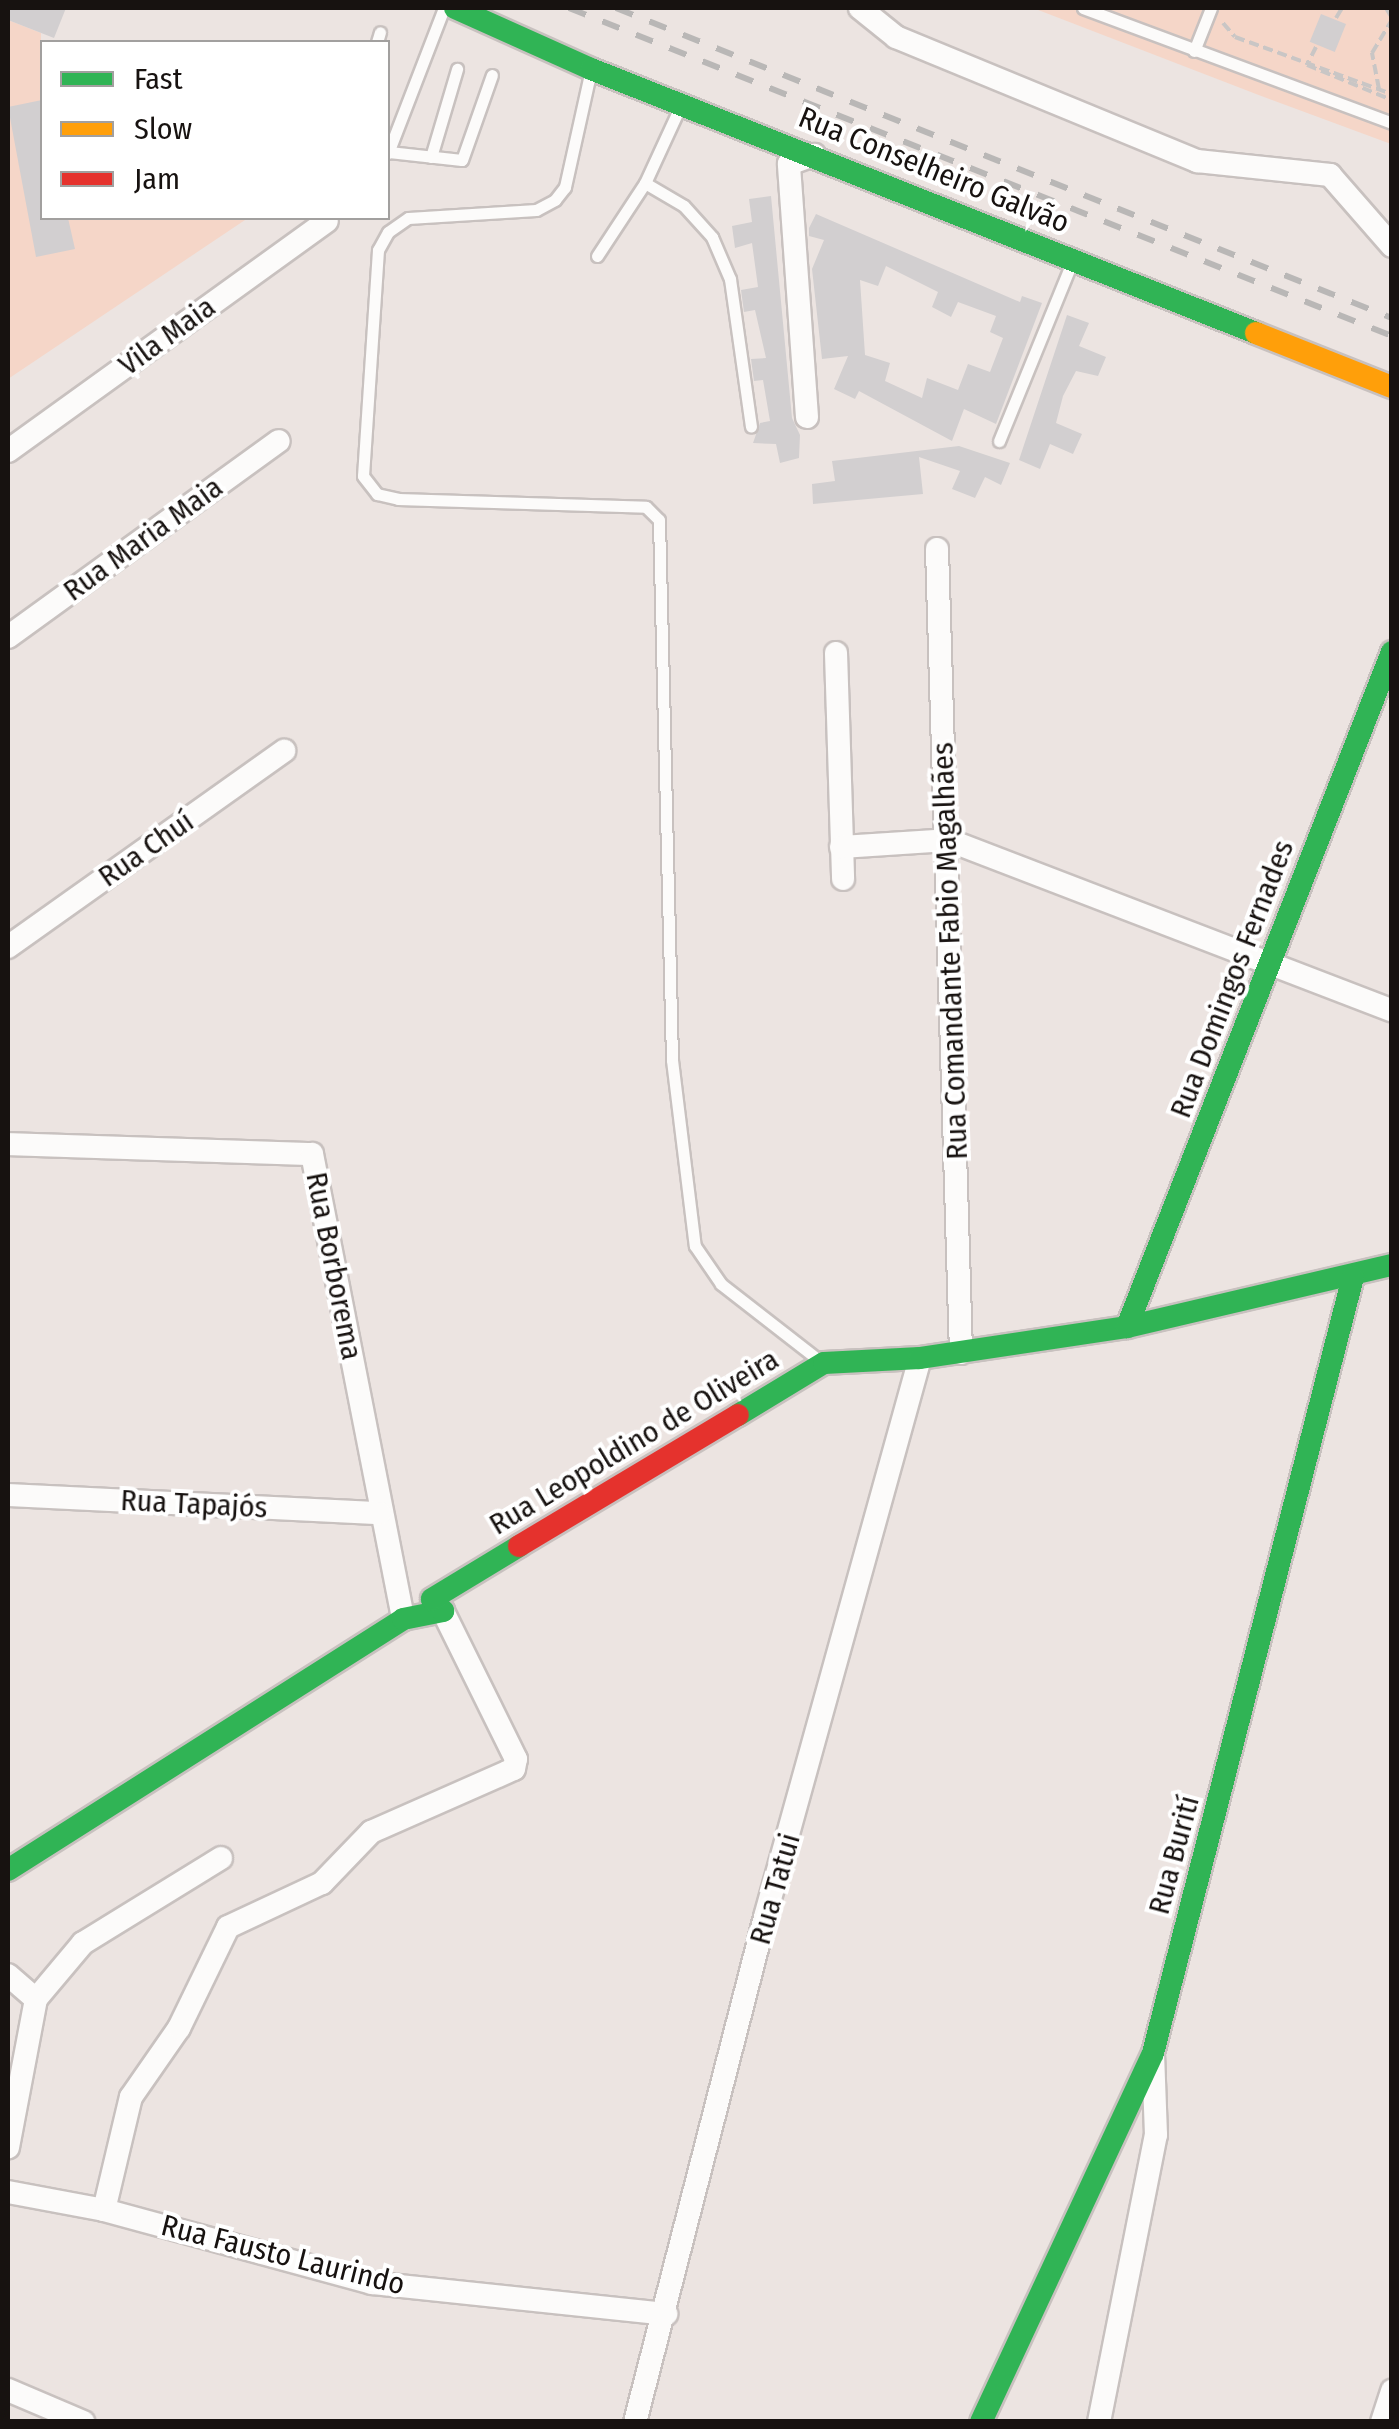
<!DOCTYPE html>
<meta charset="utf-8">
<style>
body{margin:0}
#map{position:relative;width:1399px;height:2429px;overflow:hidden;background:#ece4e1;font-family:"Fira Sans Condensed",sans-serif}
div>[style]{position:absolute}
[style*='--x']{left:calc(var(--x)*1px);top:calc(var(--y)*1px);width:calc(var(--w)*1px);rotate:calc(var(--a)*1deg)}
.green>*{inset:0;background:#f5d6c8}
.building>*{inset:0;background:#d2cfd0;transform-origin:0 0}
.path>*{height:4px;margin-top:-2px;transform-origin:0;background:repeating-linear-gradient(90deg,#c9c6c5 0 10px,transparent 0 15px)}
.roads{filter:drop-shadow(2px 0 #c8c1bf) drop-shadow(-2px 0 #c8c1bf) drop-shadow(0 2px #c8c1bf) drop-shadow(0 -2px #c8c1bf)}
.lane>*{height:11px;margin:-5.5px;padding:0 5.5px;transform-origin:5.5px;border-radius:5.5px;background:#fcfbfa}
.street>*{height:22px;margin:-11px;padding:0 11px;transform-origin:11px;border-radius:11px;background:#fcfbfa}
.fast>*{height:22px;margin:-11px;padding:0 11px;transform-origin:11px;border-radius:11px;background:#30b455}
.slow>*{height:22px;margin:-11px;padding:0 11px;transform-origin:11px;border-radius:11px;background:#ff9f0a}
.jam>*{height:22px;margin:-11px;padding:0 11px;transform-origin:11px;border-radius:11px;background:#e5322d}
.rail>*{height:6px;margin-top:-3px;transform-origin:0;background:repeating-linear-gradient(90deg,#b9b7b6 0 18px,transparent 0 36px)}
span{translate:-50% -50%;white-space:nowrap;text-align:center;line-height:1.15;-webkit-text-stroke:8px #fff;paint-order:stroke}
.street-label{font-size:30px;color:#171210}
.frame{position:absolute;inset:0;border:10px solid #171210;pointer-events:none}
.legend{position:absolute;left:40px;top:40px;width:350px;height:180px;box-sizing:border-box;background:#fff;border:2px solid #a2a09f;margin:0;padding:12px 18px;list-style:none;font-size:30px;color:#171210}
.legend li{display:flex;align-items:center;gap:20px;height:50px}
.legend b{width:50px;border:2px solid #a2a09f}
</style>
<div id="map">
<div class="green">
<i style="clip-path:polygon(1033px 8px,1391px 8px,1391px 144px,1256px 94px)"></i>
<i style="clip-path:polygon(8px 20px,41px 33px,42px 218px,248px 218px,8px 379px)"></i>
</div>
<div class="building">
<i style="clip-path:polygon(8px 8px,66px 8px,54px 38px,8px 20px)"></i>
<i style="left:1321px;top:14px;width:27px;height:30px;rotate:22deg"></i>
<i style="clip-path:polygon(42px 100px,42px 218px,68px 218px,75px 249px,36px 257px,8px 107px)"></i>
<i style="clip-path:polygon(771px 196px,792px 418px,800px 435px,799px 458px,780px 463px,776px 444px,753px 443px,760px 423px,770px 421px,763px 380px,754px 381px,751px 359px,766px 358px,755px 310px,744px 312px,741px 290px,758px 287px,752px 243px,735px 248px,732px 226px,752px 222px,749px 199px)"></i>
<i style="clip-path:polygon(evenodd,816px 214px,1020px 302px,1022px 296px,1042px 303px,996px 424px,964px 409px,952px 441px,859px 391px,855px 399px,834px 389px,848px 356px,822px 359px,812px 269px,824px 240px,809px 236px,809px 228px,816px 214px,886px 266px,938px 292px,932px 307px,951px 317px,958px 302px,996px 316px,990px 332px,1003px 338px,990px 372px,968px 364px,958px 390px,927px 378px,922px 398px,885px 381px,890px 363px,865px 355px,860px 280px,878px 286px,886px 266px)"></i>
<i style="clip-path:polygon(1067px 315px,1089px 323px,1079px 346px,1106px 357px,1098px 376px,1076px 371px,1063px 396px,1056px 423px,1082px 434px,1073px 454px,1050px 444px,1040px 469px,1019px 460px)"></i>
<i style="clip-path:polygon(959px 446px,1010px 463px,1001px 485px,985px 477px,975px 498px,952px 489px,960px 471px,919px 457px,923px 494px,813px 504px,812px 484px,835px 481px,832px 461px)"></i>
</div>
<div class="path">
<i style="--x:1386;--y:8;--w:12;--a:59"></i>
<i style="--x:1336;--y:18;--w:12;--a:-59"></i>
<i style="--x:1223;--y:23;--w:18;--a:49"></i>
<i style="--x:1235;--y:37;--w:167;--a:20"></i>
<i style="--x:1316;--y:47;--w:20;--a:117"></i>
<i style="--x:1307;--y:65;--w:92;--a:22.4"></i>
<i style="--x:1379;--y:89;--w:37;--a:-101"></i>
<i style="--x:1372;--y:53;--w:39;--a:-59"></i>
</div>
<div class="roads">
<div class="lane">
<i style="--x:1083;--y:8;--w:330;--a:20.4"></i>
<i style="--x:377;--y:42;--w:10;--a:-73"></i>
<i style="--x:1194;--y:51;--w:46;--a:-68.4"></i>
<i style="--x:590;--y:74;--w:116;--a:102.5"></i>
<i style="--x:565;--y:187;--w:16;--a:128"></i>
<i style="--x:555;--y:200;--w:21;--a:152"></i>
<i style="--x:536;--y:210;--w:128;--a:176.4"></i>
<i style="--x:408;--y:218;--w:24;--a:145"></i>
<i style="--x:388;--y:232;--w:21;--a:119"></i>
<i style="--x:378;--y:250;--w:226;--a:93.8"></i>
<i style="--x:363;--y:476;--w:23;--a:52"></i>
<i style="--x:377;--y:494;--w:22;--a:13"></i>
<i style="--x:398;--y:499;--w:248;--a:1.8"></i>
<i style="--x:646;--y:507;--w:18;--a:45"></i>
<i style="--x:659;--y:520;--w:540;--a:88.62"></i>
<i style="--x:672;--y:1060;--w:187;--a:83"></i>
<i style="--x:695;--y:1246;--w:46;--a:55.6"></i>
<i style="--x:721;--y:1284;--w:125;--a:37.9"></i>
<i style="--x:389;--y:152;--w:73;--a:6.3"></i>
<i style="--x:462;--y:160;--w:90;--a:-70.6"></i>
<i style="--x:388;--y:153;--w:155;--a:-68.9"></i>
<i style="--x:431;--y:157;--w:92;--a:-73.5"></i>
<i style="--x:645;--y:183;--w:45;--a:30.5"></i>
<i style="--x:684;--y:206;--w:42;--a:47.9"></i>
<i style="--x:712;--y:237;--w:46;--a:66.8"></i>
<i style="--x:730;--y:279;--w:149;--a:81.9"></i>
<i style="--x:597;--y:256;--w:87;--a:-56.7"></i>
<i style="--x:645;--y:183;--w:84;--a:-65.3"></i>
<i style="--x:999;--y:441;--w:193;--a:-67.8"></i>
</div>
<div class="street">
<i style="--x:860;--y:8;--w:46;--a:38.9"></i>
<i style="--x:896;--y:37;--w:326;--a:22.4"></i>
<i style="--x:1197;--y:161;--w:134;--a:6"></i>
<i style="--x:1330;--y:175;--w:94;--a:48.9"></i>
<i style="--x:807;--y:417;--w:254;--a:-94.1"></i>
<i style="--x:789;--y:164;--w:27;--a:-20"></i>
<i style="--x:8;--y:451;--w:393;--a:-35.8"></i>
<i style="--x:937;--y:549;--w:804;--a:88.29"></i>
<i style="--x:8;--y:637;--w:334;--a:-35.9"></i>
<i style="--x:836;--y:653;--w:226;--a:88.2"></i>
<i style="--x:841;--y:847;--w:107;--a:-3.7"></i>
<i style="--x:948;--y:840;--w:475;--a:21"></i>
<i style="--x:8;--y:947;--w:339;--a:-35.4"></i>
<i style="--x:8;--y:1144;--w:304;--a:1.9"></i>
<i style="--x:312;--y:1154;--w:474;--a:78.9"></i>
<i style="--x:8;--y:1495;--w:372;--a:2.8"></i>
<i style="--x:8;--y:1975;--w:37;--a:41"></i>
<i style="--x:36;--y:1999;--w:151;--a:100.7"></i>
<i style="--x:36;--y:1999;--w:73;--a:-50"></i>
<i style="--x:83;--y:1943;--w:162;--a:-31.6"></i>
<i style="--x:8;--y:2192;--w:98;--a:10.6"></i>
<i style="--x:104;--y:2210;--w:278;--a:15.2"></i>
<i style="--x:372;--y:2283;--w:296;--a:6"></i>
<i style="--x:104;--y:2210;--w:116;--a:-76.6"></i>
<i style="--x:131;--y:2097;--w:84;--a:-55.2"></i>
<i style="--x:179;--y:2028;--w:112;--a:-64.1"></i>
<i style="--x:228;--y:1927;--w:104;--a:-25.1"></i>
<i style="--x:322;--y:1883;--w:71;--a:-46.1"></i>
<i style="--x:371;--y:1832;--w:156;--a:-23.8"></i>
<i style="--x:514;--y:1769;--w:10;--a:-79"></i>
<i style="--x:516;--y:1759;--w:165;--a:-116.3"></i>
<i style="--x:8;--y:2390;--w:82;--a:23.1"></i>
<i style="--x:635;--y:2422;--w:521;--a:-75.56"></i>
<i style="--x:765;--y:1917;--w:580;--a:-74.5"></i>
<i style="--x:1099;--y:2422;--w:293;--a:-78.8"></i>
<i style="--x:1156;--y:2135;--w:82;--a:-92.1"></i>
<i style="--x:1382;--y:2422;--w:33;--a:-72"></i>
</div>
<div class="fast">
<i style="--x:455;--y:8;--w:149;--a:24.2"></i>
<i style="--x:591;--y:69;--w:715;--a:21.65"></i>
<i style="--x:1127;--y:1327;--w:272;--a:-13.2"></i>
<i style="--x:738;--y:1415;--w:100;--a:-31.2"></i>
<i style="--x:824;--y:1363;--w:96;--a:-3"></i>
<i style="--x:920;--y:1358;--w:209;--a:-8.5"></i>
<i style="--x:1127;--y:1327;--w:725;--a:-68.57"></i>
<i style="--x:8;--y:1870;--w:468;--a:-32.4"></i>
<i style="--x:403;--y:1619;--w:41;--a:-11.3"></i>
<i style="--x:443;--y:1611;--w:16;--a:-133"></i>
<i style="--x:432;--y:1599;--w:102;--a:-31.3"></i>
<i style="--x:981;--y:2422;--w:407;--a:-65"></i>
<i style="--x:1153;--y:2053;--w:801;--a:-75.55"></i>
</div>
<div class="slow">
<i style="--x:1256;--y:333;--w:146;--a:21.7"></i>
</div>
<div class="jam">
<i style="--x:519;--y:1546;--w:255;--a:-30.9"></i>
</div>
</div>
<div class="rail">
<i style="--x:569;--y:8;--w:886;--a:21.73"></i>
<i style="--x:616;--y:8;--w:836;--a:21.78"></i>
</div>
<div class="street-label">
<span style="left:934px;top:170px;rotate:22deg">Rua Conselheiro Galvão</span>
<span style="left:167px;top:336px;rotate:-36deg">Vila Maia</span>
<span style="left:143px;top:539px;rotate:-36deg">Rua Maria Maia</span>
<span style="left:146px;top:849px;rotate:-35deg">Rua Chuí</span>
<span style="left:950px;top:951px;rotate:-92deg">Rua Comandante Fabio Magalhães</span>
<span style="left:1232px;top:979px;rotate:-69deg">Rua Domingos Fernades</span>
<span style="left:334px;top:1266px;rotate:79deg">Rua Borborema</span>
<span style="left:634px;top:1442px;rotate:-31deg">Rua Leopoldino de Oliveira</span>
<span style="left:194px;top:1504px;rotate:3deg">Rua Tapajós</span>
<span style="left:1174px;top:1855px;rotate:-75deg">Rua Burití</span>
<span style="left:775px;top:1889px;rotate:-74deg">Rua Tatui</span>
<span style="left:283px;top:2255px;rotate:14deg">Rua Fausto Laurindo</span>
</div>
<div class="frame"></div>
<ul class="legend">
<li><b style="height:12px;background:#30b455"></b>Fast</li>
<li><b style="height:12px;background:#ff9f0a"></b>Slow</li>
<li><b style="height:12px;background:#e5322d"></b>Jam</li>
</ul>
</div>
